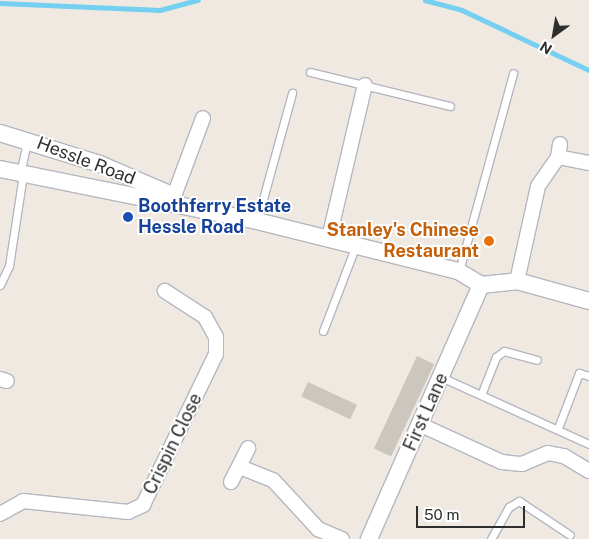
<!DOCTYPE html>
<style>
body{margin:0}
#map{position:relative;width:589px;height:539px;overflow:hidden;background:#efe9e1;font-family:"Public Sans",sans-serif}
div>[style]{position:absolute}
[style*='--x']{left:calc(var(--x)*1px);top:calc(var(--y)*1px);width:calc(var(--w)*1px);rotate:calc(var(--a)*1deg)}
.stream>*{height:4.5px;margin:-2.25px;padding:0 2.25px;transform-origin:2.25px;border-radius:2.25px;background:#75cff0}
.building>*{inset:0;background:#cbc7bf;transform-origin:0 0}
.roads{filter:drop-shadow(1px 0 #b4b7c1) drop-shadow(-1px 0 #b4b7c1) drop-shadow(0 1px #b4b7c1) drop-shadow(0 -1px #b4b7c1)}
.service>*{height:7px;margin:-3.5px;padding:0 3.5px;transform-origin:3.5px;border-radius:3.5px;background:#fff}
.minor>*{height:14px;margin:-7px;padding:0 7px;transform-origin:7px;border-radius:7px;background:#fff}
.tertiary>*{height:16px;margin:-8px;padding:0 8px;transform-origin:8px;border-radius:8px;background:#fff}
.dots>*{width:14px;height:14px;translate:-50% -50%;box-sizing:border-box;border:2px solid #fff;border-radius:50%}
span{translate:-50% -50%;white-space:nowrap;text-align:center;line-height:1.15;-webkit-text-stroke:4px #fff;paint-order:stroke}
.street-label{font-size:18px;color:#2e2e2e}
.transit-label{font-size:18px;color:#164399;font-weight:700}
.left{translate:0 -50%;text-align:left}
.food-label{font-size:18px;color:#c56008;font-weight:700}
.right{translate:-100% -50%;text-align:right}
.north{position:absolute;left:529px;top:10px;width:50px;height:50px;-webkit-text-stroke:4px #fff;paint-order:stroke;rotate:212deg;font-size:14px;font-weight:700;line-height:20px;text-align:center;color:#2e2e2e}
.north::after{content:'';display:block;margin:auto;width:18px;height:22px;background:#2e2e2e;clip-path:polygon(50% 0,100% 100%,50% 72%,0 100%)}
.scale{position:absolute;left:416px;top:506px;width:109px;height:22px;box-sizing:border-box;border:2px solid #2e2e2e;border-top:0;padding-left:6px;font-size:15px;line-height:18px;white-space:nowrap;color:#2e2e2e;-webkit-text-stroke:4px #fff;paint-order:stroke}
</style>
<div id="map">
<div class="stream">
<i style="--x:425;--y:0;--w:38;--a:15"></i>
<i style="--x:462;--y:10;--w:140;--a:25.3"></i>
<i style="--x:0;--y:3;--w:160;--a:2.5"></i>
<i style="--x:160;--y:10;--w:39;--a:-15"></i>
</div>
<div class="building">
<i style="left:417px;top:356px;width:19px;height:102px;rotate:25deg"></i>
<i style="left:308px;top:382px;width:54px;height:16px;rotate:25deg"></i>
</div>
<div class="roads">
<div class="service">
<i style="--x:310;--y:72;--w:144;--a:13.7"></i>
<i style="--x:20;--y:173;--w:32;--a:-77"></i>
<i style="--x:257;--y:221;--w:133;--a:-74.7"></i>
<i style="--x:459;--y:271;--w:205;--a:-74.7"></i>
<i style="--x:0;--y:285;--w:21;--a:-65"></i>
<i style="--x:9;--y:266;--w:93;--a:-81.3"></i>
<i style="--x:323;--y:331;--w:92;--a:-69"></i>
<i style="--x:441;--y:377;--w:162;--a:24.4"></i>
<i style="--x:481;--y:395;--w:41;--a:-68.5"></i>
<i style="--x:496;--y:357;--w:10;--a:-37"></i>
<i style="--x:504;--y:351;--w:34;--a:15"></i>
<i style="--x:558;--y:428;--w:59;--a:-69.1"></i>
<i style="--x:579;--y:373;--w:10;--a:17"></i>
<i style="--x:491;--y:539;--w:37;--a:-61"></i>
<i style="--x:509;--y:507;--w:12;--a:-31"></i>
<i style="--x:519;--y:501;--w:61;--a:33.7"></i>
</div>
<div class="minor">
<i style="--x:558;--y:157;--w:32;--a:11"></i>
<i style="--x:174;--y:196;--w:83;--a:-69.6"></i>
<i style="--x:329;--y:238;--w:157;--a:-76.8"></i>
<i style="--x:517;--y:281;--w:97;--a:-77.5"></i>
<i style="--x:538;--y:186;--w:35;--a:-55"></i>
<i style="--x:558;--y:157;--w:13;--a:-81"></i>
<i style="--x:0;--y:379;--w:7;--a:16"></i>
<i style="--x:421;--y:425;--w:89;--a:24.6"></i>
<i style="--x:502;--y:462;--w:20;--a:6"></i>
<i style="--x:522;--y:464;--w:28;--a:-23"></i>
<i style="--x:548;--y:453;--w:16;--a:11"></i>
<i style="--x:564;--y:456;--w:29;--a:31"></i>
<i style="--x:240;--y:467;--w:35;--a:22"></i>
<i style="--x:273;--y:480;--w:67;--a:47.4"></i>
<i style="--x:318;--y:529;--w:26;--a:23"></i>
<i style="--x:231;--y:482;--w:38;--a:-63"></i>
<i style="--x:0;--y:514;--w:26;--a:-29"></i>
<i style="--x:23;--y:501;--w:106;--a:6"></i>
<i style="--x:128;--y:512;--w:17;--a:-25"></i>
<i style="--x:143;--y:505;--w:168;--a:-64.2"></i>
<i style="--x:216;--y:354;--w:17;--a:-90"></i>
<i style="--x:216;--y:337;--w:23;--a:-119"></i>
<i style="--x:205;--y:317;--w:48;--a:-147"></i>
</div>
<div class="tertiary">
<i style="--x:0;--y:133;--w:105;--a:17.2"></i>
<i style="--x:100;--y:164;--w:81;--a:23.4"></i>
<i style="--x:0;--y:169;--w:262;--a:11.4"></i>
<i style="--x:257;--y:221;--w:207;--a:14"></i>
<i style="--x:458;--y:271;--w:27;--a:31"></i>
<i style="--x:481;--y:285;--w:36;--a:-6"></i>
<i style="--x:517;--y:281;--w:75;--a:15.5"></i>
<i style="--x:369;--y:539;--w:278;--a:-66.2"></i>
</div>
</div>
<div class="dots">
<i style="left:128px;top:217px;background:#1a4fb4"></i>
<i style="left:489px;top:241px;background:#e8710a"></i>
</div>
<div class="street-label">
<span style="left:86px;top:161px;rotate:21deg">Hessle Road</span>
<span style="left:426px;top:412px;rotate:-66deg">First Lane</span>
<span style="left:173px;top:444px;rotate:-64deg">Crispin Close</span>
</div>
<div class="transit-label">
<span class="left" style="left:138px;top:217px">Boothferry Estate<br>Hessle Road</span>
</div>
<div class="food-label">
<span class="right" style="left:479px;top:241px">Stanley's Chinese<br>Restaurant</span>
</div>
<div class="north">N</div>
<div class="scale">50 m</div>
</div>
